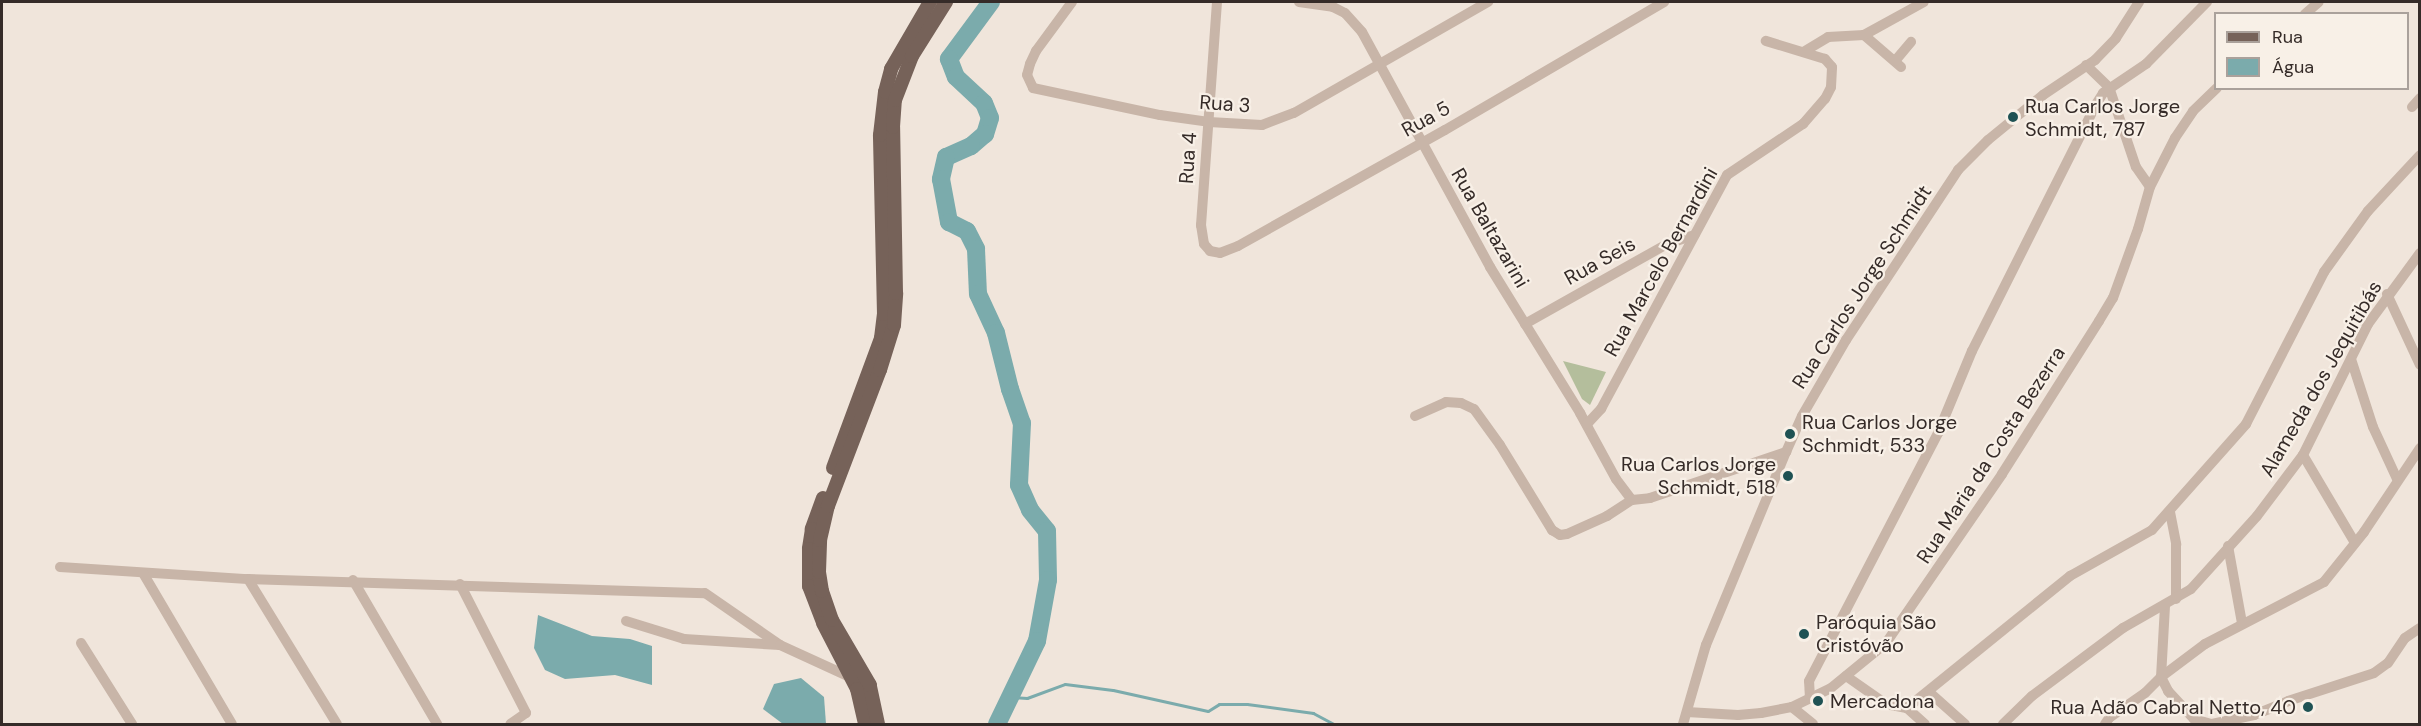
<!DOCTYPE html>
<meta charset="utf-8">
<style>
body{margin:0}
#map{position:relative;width:2421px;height:726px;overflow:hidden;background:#f0e5db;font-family:"DM Sans",sans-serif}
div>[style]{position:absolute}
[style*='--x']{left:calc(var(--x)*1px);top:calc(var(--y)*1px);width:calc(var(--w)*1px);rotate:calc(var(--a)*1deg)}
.green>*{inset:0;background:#b4be9c}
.water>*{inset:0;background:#7babac}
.stream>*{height:3px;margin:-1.5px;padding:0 1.5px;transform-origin:1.5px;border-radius:1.5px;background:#7babac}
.river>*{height:18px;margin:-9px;padding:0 9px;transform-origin:9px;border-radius:9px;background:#7babac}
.minor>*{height:10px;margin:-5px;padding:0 5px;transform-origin:5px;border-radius:5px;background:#c8b5a8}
.major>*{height:14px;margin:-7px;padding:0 7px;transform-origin:7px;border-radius:7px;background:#766259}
.dots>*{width:16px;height:16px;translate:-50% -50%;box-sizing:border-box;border:3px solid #f8f0e7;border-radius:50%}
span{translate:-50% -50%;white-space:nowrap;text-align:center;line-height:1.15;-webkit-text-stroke:4.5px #f8f0e7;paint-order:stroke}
.street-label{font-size:20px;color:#352b28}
.poi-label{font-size:20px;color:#352b28}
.left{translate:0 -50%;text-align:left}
.right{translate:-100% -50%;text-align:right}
.frame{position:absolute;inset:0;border:3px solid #352b28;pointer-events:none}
.legend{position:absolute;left:2214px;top:12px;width:195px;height:78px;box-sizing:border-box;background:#f8f0e7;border:2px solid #aaa19b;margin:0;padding:8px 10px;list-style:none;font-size:18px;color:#352b28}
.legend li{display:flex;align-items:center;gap:12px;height:30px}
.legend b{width:30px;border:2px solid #aaa19b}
</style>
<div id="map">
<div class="green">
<i style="clip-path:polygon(1563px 361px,1606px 372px,1590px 405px,1582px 399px)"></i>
</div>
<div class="water">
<i style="clip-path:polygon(538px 615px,592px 636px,630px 639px,652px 646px,652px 685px,615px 675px,565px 679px,545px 670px,534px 648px)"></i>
<i style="clip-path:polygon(801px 678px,824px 697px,826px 724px,783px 724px,763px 709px,774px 684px)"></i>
</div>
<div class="stream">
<i style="--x:1009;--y:697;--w:18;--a:3"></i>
<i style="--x:1027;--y:698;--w:40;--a:-20.2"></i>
<i style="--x:1065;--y:684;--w:48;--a:7.1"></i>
<i style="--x:1113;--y:690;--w:97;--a:12.5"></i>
<i style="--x:1208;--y:711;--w:13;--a:-32"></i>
<i style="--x:1219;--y:704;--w:28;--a:0"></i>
<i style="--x:1247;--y:704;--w:67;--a:7.8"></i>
<i style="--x:1313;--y:713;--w:24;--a:28"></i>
</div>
<div class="river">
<i style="--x:991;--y:2;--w:71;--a:126.4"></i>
<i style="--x:949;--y:59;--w:19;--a:69"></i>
<i style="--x:956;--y:77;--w:38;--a:43"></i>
<i style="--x:984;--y:103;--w:16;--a:68"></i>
<i style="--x:990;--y:118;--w:17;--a:107"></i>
<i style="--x:985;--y:134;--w:18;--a:139"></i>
<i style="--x:971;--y:146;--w:27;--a:156"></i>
<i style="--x:946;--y:157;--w:23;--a:103"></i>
<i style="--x:941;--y:179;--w:44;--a:79.5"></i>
<i style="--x:949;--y:222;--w:20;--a:27"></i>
<i style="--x:967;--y:231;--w:20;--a:63"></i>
<i style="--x:976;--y:249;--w:45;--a:87.5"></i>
<i style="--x:978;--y:294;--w:43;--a:65.2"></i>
<i style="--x:996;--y:333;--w:58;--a:76"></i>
<i style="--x:1010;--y:389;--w:36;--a:71"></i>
<i style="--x:1022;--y:423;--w:62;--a:92.8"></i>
<i style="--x:1019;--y:485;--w:27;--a:66"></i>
<i style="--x:1030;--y:510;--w:27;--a:51"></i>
<i style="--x:1047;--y:531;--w:49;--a:88.8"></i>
<i style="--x:1048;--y:580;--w:62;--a:100.2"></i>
<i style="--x:1037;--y:641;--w:92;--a:115.7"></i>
</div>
<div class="minor">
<i style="--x:1072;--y:2;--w:61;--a:126.3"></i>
<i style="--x:1036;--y:51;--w:14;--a:115"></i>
<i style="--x:1030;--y:64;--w:11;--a:105"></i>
<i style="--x:1027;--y:75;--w:14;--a:65"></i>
<i style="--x:1033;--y:88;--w:130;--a:12"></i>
<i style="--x:1160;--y:115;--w:49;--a:8.1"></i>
<i style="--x:1209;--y:122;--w:53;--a:3.2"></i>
<i style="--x:1262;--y:125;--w:34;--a:-21"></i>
<i style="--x:1294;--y:113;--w:224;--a:-29.8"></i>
<i style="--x:1217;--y:2;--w:224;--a:94.1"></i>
<i style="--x:1201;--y:225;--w:19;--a:81"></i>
<i style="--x:1204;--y:244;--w:9;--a:49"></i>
<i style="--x:1210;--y:251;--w:10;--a:11"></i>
<i style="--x:1220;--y:253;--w:19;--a:-21"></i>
<i style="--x:1238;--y:246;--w:237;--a:-29.3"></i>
<i style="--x:1445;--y:130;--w:254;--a:-30.3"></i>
<i style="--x:1299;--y:2;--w:34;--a:8"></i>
<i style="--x:1333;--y:7;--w:13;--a:27"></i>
<i style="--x:1345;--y:13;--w:25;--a:48"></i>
<i style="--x:1362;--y:32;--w:268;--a:61.4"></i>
<i style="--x:1490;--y:267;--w:172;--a:58.3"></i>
<i style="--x:1580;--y:413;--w:75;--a:61.4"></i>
<i style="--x:1616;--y:479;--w:26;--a:53"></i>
<i style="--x:2305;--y:14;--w:18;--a:-41"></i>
<i style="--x:1864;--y:35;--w:49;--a:40.9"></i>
<i style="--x:1805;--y:51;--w:27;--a:-31"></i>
<i style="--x:1828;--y:37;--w:36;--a:-3"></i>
<i style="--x:1864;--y:35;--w:68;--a:-28.8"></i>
<i style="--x:1895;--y:61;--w:25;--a:-50"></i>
<i style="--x:2086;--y:65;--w:32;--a:44"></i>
<i style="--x:2109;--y:87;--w:84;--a:71.4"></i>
<i style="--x:2136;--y:167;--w:24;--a:55"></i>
<i style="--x:2412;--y:107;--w:12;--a:-48"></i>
<i style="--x:2387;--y:294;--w:78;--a:65.1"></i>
<i style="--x:1525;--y:324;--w:163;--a:-29.4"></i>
<i style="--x:1667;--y:244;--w:29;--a:-18"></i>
<i style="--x:2351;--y:359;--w:71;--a:72.1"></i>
<i style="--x:2373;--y:427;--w:57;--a:65.2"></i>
<i style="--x:1415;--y:416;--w:34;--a:-24"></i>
<i style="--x:1446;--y:402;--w:15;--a:4"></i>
<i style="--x:1461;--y:403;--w:14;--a:25"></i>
<i style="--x:1474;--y:409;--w:44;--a:54.2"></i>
<i style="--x:1500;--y:445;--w:100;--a:58.5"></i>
<i style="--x:1552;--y:530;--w:9;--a:32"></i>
<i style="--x:1560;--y:535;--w:7;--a:-8"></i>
<i style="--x:1567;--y:534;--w:44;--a:-24.2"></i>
<i style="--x:1607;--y:516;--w:30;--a:-33"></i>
<i style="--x:1632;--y:500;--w:18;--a:-6"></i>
<i style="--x:1650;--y:498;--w:144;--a:-18.7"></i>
<i style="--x:1587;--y:424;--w:21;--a:-47"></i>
<i style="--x:1601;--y:409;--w:266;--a:-61.7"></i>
<i style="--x:1727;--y:175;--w:92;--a:-33.9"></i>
<i style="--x:1803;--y:124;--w:33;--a:-49"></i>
<i style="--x:1825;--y:99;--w:13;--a:-63"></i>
<i style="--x:1831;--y:87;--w:20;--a:-87"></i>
<i style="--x:1832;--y:67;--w:11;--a:-131"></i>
<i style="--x:1825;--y:59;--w:62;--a:-163"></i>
<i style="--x:2303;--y:455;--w:102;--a:59.4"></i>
<i style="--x:2170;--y:512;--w:33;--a:79"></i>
<i style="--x:2176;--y:544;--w:55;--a:90"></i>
<i style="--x:2228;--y:546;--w:78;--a:79.7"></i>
<i style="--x:60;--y:567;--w:188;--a:3.7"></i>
<i style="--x:248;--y:579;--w:457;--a:1.8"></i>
<i style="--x:705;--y:593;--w:91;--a:34.7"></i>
<i style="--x:143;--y:573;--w:175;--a:59.5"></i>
<i style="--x:248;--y:579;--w:170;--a:58.5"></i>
<i style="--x:353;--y:580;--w:167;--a:59.7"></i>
<i style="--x:460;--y:584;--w:145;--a:62.9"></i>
<i style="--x:526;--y:713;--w:19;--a:145"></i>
<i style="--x:2165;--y:606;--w:71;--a:93.2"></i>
<i style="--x:2161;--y:677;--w:16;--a:63"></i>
<i style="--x:2168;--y:691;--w:38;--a:47"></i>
<i style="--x:2194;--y:719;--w:18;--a:16"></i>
<i style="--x:626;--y:621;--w:61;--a:17.2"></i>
<i style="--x:684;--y:639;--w:96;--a:3.6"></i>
<i style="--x:780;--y:645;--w:79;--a:24.6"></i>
<i style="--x:81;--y:643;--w:96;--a:57.8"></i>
<i style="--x:1846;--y:676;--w:49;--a:35"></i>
<i style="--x:1886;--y:704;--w:21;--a:11"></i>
<i style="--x:1907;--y:708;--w:210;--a:-39"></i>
<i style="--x:2070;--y:576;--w:94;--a:-29.3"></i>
<i style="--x:2152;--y:530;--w:142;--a:-48.4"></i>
<i style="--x:2246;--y:424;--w:171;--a:-62.8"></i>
<i style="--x:2324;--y:272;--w:75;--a:-54.2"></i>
<i style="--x:2368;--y:211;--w:76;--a:-47.1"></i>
<i style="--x:1929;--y:692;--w:48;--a:41.6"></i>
<i style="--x:1810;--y:699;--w:18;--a:-93"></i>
<i style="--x:1809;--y:681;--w:280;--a:-62.5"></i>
<i style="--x:1938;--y:433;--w:89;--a:-67.5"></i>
<i style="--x:1972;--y:351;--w:274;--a:-63.3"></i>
<i style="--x:2095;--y:106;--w:15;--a:-58"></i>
<i style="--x:2103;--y:93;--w:52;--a:-34"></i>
<i style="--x:2146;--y:64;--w:87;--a:-45.5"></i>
<i style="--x:1792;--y:707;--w:27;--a:39"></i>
<i style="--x:1907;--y:708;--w:24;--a:42"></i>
<i style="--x:1687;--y:712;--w:51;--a:3.4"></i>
<i style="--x:1738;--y:715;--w:23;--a:-5"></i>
<i style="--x:1761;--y:713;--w:32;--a:-11"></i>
<i style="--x:1792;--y:707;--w:43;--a:-26"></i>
<i style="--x:1831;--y:688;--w:71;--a:-39.3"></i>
<i style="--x:1886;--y:643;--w:205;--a:-55.5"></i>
<i style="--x:2002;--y:474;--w:181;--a:-57.6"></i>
<i style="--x:2099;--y:321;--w:27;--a:-59"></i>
<i style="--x:2113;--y:298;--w:73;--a:-70.1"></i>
<i style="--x:2138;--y:229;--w:44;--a:-74.1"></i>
<i style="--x:2150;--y:187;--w:55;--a:-63"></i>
<i style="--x:2175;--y:138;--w:32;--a:-56"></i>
<i style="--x:2193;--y:111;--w:33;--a:-44"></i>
<i style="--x:1683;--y:724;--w:82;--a:-73.8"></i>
<i style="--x:1706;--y:645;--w:209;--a:-67.5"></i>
<i style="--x:1786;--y:452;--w:39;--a:-66"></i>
<i style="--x:1802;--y:416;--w:88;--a:-59.9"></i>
<i style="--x:1846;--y:340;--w:204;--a:-56.6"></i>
<i style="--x:1958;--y:170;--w:42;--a:-45"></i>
<i style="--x:1988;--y:140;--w:71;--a:-39.3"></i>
<i style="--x:2043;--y:95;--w:63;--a:-33.9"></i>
<i style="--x:2095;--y:60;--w:30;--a:-46"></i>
<i style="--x:2116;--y:38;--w:43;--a:-57.4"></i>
<i style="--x:2003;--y:724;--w:40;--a:-44"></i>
<i style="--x:2032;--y:696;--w:114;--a:-36.8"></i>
<i style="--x:2123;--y:628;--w:78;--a:-29.8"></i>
<i style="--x:2191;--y:589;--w:98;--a:-47.9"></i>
<i style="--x:2257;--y:516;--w:76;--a:-53"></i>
<i style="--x:2303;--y:455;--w:146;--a:-63.6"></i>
<i style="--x:2368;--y:324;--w:88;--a:-53.8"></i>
<i style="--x:2105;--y:724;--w:7;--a:-56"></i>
<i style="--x:2109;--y:718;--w:44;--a:-34.8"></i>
<i style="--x:2145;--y:693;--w:23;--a:-45"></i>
<i style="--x:2161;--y:677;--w:55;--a:-36.9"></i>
<i style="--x:2205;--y:644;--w:134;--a:-27.5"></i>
<i style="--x:2324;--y:582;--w:64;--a:-51.3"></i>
<i style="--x:2364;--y:532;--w:101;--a:-56.3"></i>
<i style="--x:2212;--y:724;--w:43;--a:-12.1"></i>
<i style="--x:2254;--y:715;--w:37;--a:-22"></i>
<i style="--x:2288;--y:701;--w:90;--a:-18"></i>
<i style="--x:2374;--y:673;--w:17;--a:-36"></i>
<i style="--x:2388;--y:663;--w:30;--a:-56"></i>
<i style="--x:2405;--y:638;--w:18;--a:-34"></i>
</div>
<div class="major">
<i style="--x:833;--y:468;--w:139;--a:-69.7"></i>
<i style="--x:881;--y:338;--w:24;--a:-83"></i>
<i style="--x:884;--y:314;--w:179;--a:-91.3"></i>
<i style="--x:880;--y:135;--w:43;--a:-83.4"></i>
<i style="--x:885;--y:92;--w:24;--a:-75"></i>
<i style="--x:891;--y:69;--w:78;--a:-59.8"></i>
<i style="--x:823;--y:498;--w:33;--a:110"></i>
<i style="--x:812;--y:529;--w:20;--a:99"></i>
<i style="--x:809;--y:549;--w:37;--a:90"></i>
<i style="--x:809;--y:586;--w:40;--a:69"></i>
<i style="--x:823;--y:623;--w:74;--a:62.7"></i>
<i style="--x:857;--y:689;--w:36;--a:77"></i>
<i style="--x:878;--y:724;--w:40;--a:-102"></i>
<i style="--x:870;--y:685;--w:75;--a:-120.3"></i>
<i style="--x:832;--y:620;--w:31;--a:-109"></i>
<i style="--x:822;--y:591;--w:19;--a:-99"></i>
<i style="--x:819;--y:572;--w:32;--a:-88"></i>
<i style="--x:820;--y:540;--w:35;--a:-77"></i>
<i style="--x:828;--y:506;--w:146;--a:-69.1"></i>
<i style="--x:880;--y:370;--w:47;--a:-72.7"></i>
<i style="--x:894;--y:325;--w:32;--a:-86"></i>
<i style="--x:896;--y:293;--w:166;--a:-91"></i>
<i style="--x:893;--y:127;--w:27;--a:-86"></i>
<i style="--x:895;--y:100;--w:47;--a:-68.9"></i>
<i style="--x:912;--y:56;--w:64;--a:-57.8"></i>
</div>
<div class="dots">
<i style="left:2013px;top:117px;background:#1f5254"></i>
<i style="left:1790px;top:434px;background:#1f5254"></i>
<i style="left:1788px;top:476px;background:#1f5254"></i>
<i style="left:1804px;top:634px;background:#1f5254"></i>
<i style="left:1818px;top:701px;background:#1f5254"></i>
<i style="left:2308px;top:707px;background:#1f5254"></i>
</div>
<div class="street-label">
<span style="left:1225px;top:104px;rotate:4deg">Rua 3</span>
<span style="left:1426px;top:119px;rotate:-29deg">Rua 5</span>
<span style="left:1188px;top:158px;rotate:-86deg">Rua 4</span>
<span style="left:1490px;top:228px;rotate:60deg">Rua Baltazarini</span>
<span style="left:1600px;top:261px;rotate:-29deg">Rua Seis</span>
<span style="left:1661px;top:262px;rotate:-61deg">Rua Marcelo Bernardini</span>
<span style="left:1862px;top:287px;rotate:-57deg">Rua Carlos Jorge Schmidt</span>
<span style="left:2321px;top:379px;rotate:-60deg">Alameda dos Jequitibás</span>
<span style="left:1991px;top:455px;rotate:-57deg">Rua Maria da Costa Bezerra</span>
</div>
<div class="poi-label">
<span class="left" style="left:2025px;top:118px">Rua Carlos Jorge<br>Schmidt, 787</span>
<span class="left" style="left:1802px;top:434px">Rua Carlos Jorge<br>Schmidt, 533</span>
<span class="right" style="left:1776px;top:476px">Rua Carlos Jorge<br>Schmidt, 518</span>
<span class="left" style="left:1816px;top:634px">Paróquia São<br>Cristóvão</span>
<span class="left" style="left:1830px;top:701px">Mercadona</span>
<span class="right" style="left:2296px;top:707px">Rua Adão Cabral Netto, 40</span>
</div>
<div class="frame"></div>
<ul class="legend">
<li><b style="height:8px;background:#766259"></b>Rua</li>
<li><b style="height:16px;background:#7babac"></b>Água</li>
</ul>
</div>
